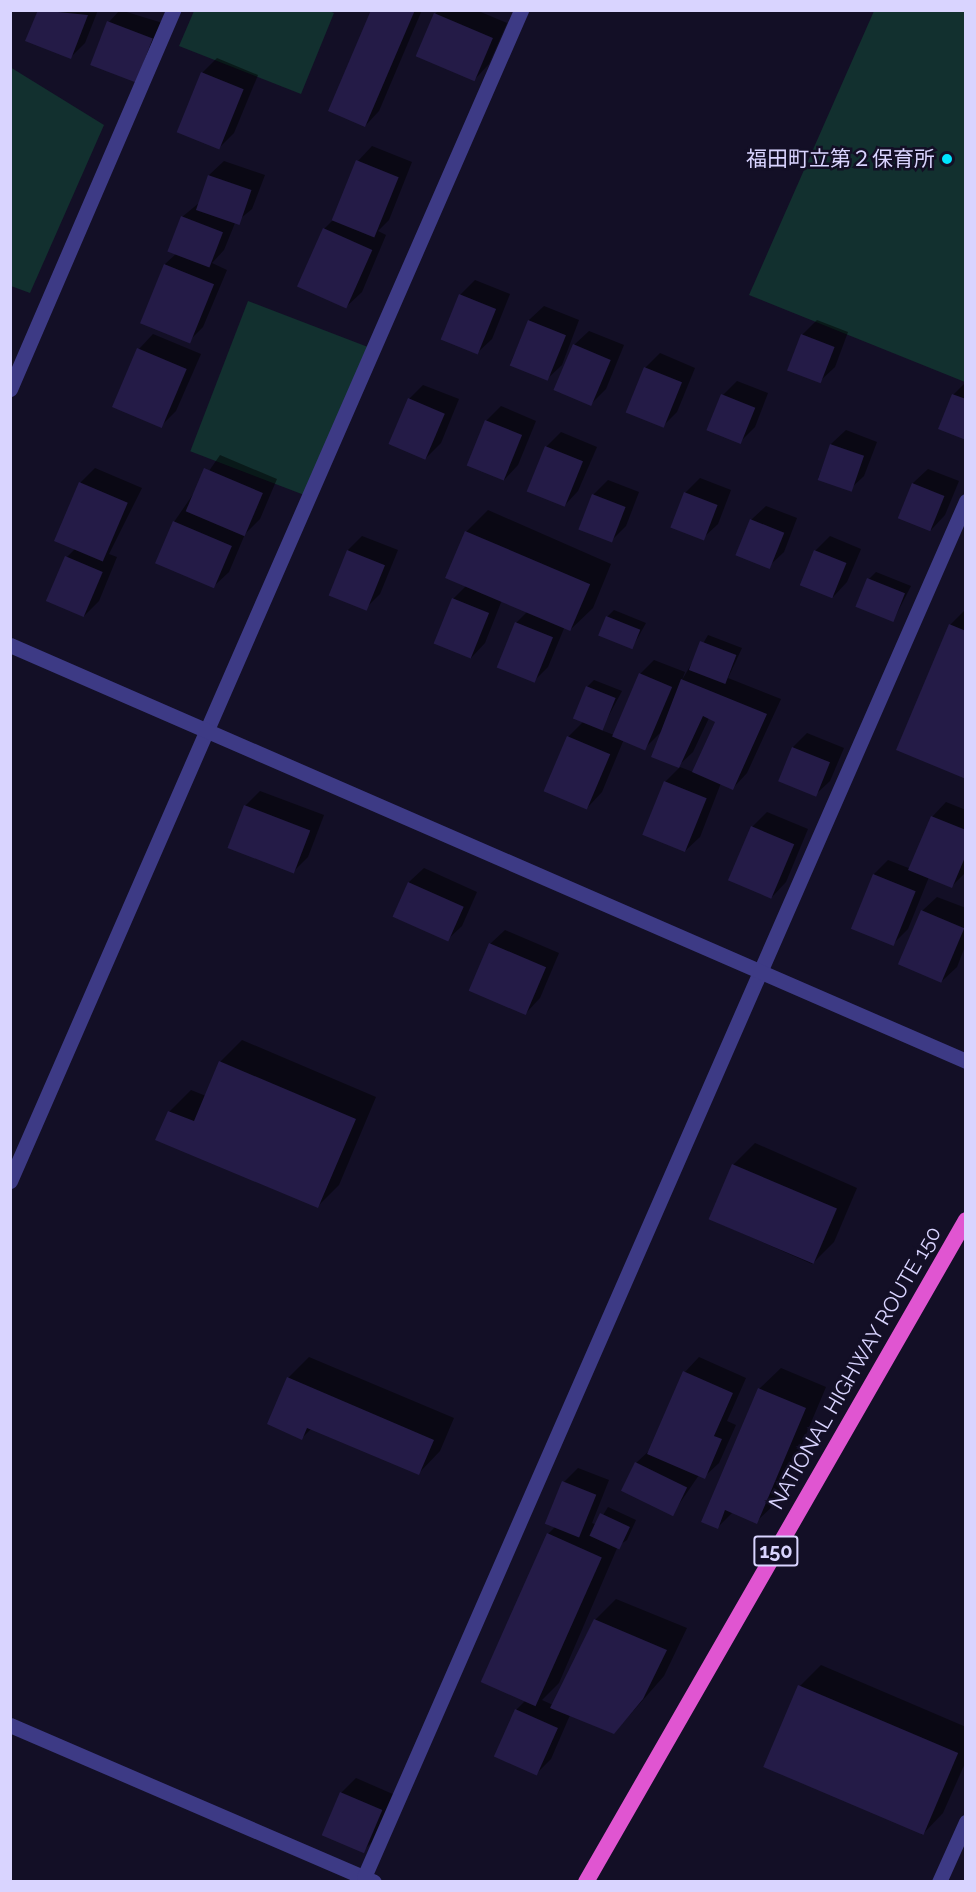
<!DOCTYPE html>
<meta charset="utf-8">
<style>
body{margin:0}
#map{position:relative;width:976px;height:1892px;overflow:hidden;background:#130f26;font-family:Raleway,"Noto Sans JP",sans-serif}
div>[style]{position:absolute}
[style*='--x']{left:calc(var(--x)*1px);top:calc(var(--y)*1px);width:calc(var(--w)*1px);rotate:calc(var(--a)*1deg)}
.green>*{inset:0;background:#12302f;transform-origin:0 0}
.shadow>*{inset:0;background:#0007}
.building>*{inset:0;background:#241b47;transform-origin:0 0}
.minor>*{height:15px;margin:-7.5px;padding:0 7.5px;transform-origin:7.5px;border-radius:7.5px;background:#3d3a85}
.tertiary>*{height:15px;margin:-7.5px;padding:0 7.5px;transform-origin:7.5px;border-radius:7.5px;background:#3d3a85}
.trunk>*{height:16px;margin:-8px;padding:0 8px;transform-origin:8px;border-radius:8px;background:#e055d1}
.dots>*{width:16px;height:16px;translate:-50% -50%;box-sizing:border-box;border:3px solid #130f26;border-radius:50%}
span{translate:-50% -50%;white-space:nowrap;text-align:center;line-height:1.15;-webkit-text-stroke:5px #130f26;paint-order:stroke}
.shield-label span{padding:2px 4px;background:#130f26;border:2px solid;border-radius:4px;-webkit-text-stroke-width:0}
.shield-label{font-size:20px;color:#d9d4ff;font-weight:700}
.poi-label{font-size:21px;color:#d9d4ff}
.right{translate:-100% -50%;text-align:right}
.street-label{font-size:21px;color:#d9d4ff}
.frame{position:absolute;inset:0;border:12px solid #d9d4ff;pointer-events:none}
</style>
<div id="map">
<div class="green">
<i style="clip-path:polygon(329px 11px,334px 13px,301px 94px,179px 46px,194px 11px)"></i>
<i style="clip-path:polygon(874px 11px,965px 11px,965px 382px,749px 295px)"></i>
<i style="clip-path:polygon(10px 67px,104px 125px,30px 293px,11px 286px)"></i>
<i style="left:248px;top:301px;width:134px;height:161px;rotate:21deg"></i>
</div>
<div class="shadow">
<i style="clip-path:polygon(39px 10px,98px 10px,85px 43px,70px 58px)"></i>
<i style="clip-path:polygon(120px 10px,166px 24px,149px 67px,92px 64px,109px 22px)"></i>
<i style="clip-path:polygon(372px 10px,422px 10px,379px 111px,365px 126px)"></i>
<i style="clip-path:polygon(439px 10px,476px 10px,507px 23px,489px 64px,475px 79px,435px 14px)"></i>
<i style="clip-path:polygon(217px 58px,258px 75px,234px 133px,220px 147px,179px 131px,203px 72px)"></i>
<i style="clip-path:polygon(372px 146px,412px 162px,389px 220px,378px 231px,386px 235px,362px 292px,347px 306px,324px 229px,333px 220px,358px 161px)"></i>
<i style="clip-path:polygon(224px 161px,265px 175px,252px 209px,235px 223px,224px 250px,212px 263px,227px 270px,203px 327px,188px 342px,141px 322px,165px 264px,177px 253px,182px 217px,199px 203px,209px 175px)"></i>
<i style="clip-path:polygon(475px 280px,510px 294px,492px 339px,477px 353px,460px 295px)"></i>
<i style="clip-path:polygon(544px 306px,579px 320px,562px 365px,547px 379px,510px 364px,529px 320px)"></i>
<i style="clip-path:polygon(817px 320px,848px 332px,835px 367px,820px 381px,802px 335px)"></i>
<i style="clip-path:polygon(589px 331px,624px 345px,606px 389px,591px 404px,574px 345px)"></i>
<i style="clip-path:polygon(153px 334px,201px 354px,176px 411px,161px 426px,139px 349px)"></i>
<i style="clip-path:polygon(660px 353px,695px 368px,677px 412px,663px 426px,645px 368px)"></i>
<i style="clip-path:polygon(737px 381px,768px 393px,755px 427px,740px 442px,723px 395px)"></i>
<i style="clip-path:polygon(966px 382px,966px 439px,953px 395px)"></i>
<i style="clip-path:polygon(423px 385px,459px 399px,441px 443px,426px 458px,409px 399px)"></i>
<i style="clip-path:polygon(501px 406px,536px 421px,518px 465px,504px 480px,486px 421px)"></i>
<i style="clip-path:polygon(846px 430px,877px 442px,864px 476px,849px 490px,818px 478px,831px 444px)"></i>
<i style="clip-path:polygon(561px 432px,597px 447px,578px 491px,564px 506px,546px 447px)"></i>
<i style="clip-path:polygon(220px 455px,277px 479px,260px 519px,245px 534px,229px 572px,214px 586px,174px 522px)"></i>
<i style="clip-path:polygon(95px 468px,142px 488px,109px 554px,117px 557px,99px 601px,84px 616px,67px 557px,76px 548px,56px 540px,81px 482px)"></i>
<i style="clip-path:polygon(928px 469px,959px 481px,945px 515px,931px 530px,900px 517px,913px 483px)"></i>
<i style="clip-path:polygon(700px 478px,731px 490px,718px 524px,703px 538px,685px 493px)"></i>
<i style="clip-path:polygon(608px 480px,639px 492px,626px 526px,611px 541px,580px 528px,594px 494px)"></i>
<i style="clip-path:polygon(766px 506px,797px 518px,784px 552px,769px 566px,751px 520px)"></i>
<i style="clip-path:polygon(488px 510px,611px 564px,593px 608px,571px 629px,565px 626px,548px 667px,534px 681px,516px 623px,528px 611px,502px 600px,485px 643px,471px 658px,453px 599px,466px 586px,447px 577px,466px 532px)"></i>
<i style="clip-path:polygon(362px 536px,398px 550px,380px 594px,365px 609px,348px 550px)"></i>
<i style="clip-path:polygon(830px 536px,861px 549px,847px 582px,833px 597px,815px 551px)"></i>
<i style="clip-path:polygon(876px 572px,911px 586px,893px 621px,869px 579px)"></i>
<i style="clip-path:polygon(966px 609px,966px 778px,950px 625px)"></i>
<i style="clip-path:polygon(614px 610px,646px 623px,632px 648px,607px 617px)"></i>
<i style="clip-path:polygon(708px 635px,742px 648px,728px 678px,781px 699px,747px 773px,733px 788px,721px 783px,700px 837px,685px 851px,665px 782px,680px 767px,693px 772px,717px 721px,709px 718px,693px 752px,678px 766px,663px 730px,645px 748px,624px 739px,602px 792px,588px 807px,568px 737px,584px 721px,587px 687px,594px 680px,622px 691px,601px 730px,614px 735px,640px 674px,654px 660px,685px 672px,682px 680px)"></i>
<i style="clip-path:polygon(807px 733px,844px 748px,830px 781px,815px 795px,793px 747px)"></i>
<i style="clip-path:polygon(260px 791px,324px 815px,308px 857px,294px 871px,245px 806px)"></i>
<i style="clip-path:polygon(946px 802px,966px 810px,966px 872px,952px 886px,929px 877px,908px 929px,893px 944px,874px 874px,888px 860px,911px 869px,932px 817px)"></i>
<i style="clip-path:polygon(767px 812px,808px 829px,786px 882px,772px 897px,752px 827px)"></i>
<i style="clip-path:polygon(424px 868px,477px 892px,462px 926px,447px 940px,394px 917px,409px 882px)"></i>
<i style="clip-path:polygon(937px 897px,966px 908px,966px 944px,957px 967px,942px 981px,922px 911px)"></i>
<i style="clip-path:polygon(505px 930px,559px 953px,540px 998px,526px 1013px,490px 944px)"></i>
<i style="clip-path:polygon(242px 1040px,376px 1097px,339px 1185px,318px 1206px,169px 1112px,191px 1090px,206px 1096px,220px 1062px)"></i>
<i style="clip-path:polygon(755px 1143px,857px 1188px,834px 1242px,812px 1264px,710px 1219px,733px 1165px)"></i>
<i style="clip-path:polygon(309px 1357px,454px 1418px,440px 1451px,419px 1473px,312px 1428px,302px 1438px,288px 1378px)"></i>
<i style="clip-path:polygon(699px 1357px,746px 1378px,727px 1421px,736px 1425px,719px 1463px,704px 1477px,699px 1475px,673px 1513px,636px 1463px,651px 1449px,685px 1372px)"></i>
<i style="clip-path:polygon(781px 1368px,826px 1387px,778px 1501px,756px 1522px,733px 1512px,718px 1527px,759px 1389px)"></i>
<i style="clip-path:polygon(578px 1468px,609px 1480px,592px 1523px,597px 1525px,608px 1507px,636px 1520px,627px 1540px,618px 1546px,559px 1683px,542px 1700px,553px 1705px,595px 1620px,616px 1599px,687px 1628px,664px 1676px,614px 1733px,570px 1715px,551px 1759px,536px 1774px,516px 1710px,526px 1700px,548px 1534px,555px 1527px,564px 1482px)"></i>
<i style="clip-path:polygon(821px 1665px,966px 1727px,966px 1761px,943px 1813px,922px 1835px,800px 1686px)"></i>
<i style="clip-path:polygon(356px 1778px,395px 1795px,377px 1837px,363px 1851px,323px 1834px,341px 1793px)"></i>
</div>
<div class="building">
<i style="clip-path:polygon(38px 10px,88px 15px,71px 59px,25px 41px)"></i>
<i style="clip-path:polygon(371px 10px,415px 10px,365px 127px,328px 111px)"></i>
<i style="left:434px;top:13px;width:64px;height:47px;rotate:23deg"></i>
<i style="left:107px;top:21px;width:49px;height:47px;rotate:21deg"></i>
<i style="left:201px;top:72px;width:46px;height:65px;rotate:22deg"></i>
<i style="left:356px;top:160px;width:46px;height:65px;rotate:22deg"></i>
<i style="left:208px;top:175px;width:46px;height:37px;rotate:19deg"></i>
<i style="left:181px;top:216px;width:45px;height:38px;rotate:21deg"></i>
<i style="left:323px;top:228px;width:54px;height:64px;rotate:24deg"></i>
<i style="left:164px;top:264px;width:54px;height:64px;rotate:22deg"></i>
<i style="left:459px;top:294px;width:40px;height:49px;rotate:22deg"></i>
<i style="left:528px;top:320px;width:41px;height:49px;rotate:22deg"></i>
<i style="left:801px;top:334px;width:36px;height:39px;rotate:21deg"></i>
<i style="left:573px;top:344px;width:41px;height:50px;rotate:23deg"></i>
<i style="left:137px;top:348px;width:54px;height:64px;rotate:23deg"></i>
<i style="left:644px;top:367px;width:41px;height:49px;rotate:22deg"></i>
<i style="left:721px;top:394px;width:37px;height:39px;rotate:22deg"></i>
<i style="clip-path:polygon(952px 394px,966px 399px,966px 440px,938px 429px)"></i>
<i style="left:408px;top:398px;width:40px;height:50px;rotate:23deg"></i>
<i style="left:485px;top:420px;width:40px;height:49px;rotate:22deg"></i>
<i style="left:830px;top:444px;width:36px;height:38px;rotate:19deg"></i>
<i style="left:545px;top:446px;width:41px;height:49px;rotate:22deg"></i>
<i style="left:204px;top:468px;width:64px;height:47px;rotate:23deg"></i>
<i style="left:79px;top:482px;width:53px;height:64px;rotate:23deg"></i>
<i style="left:912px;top:483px;width:35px;height:38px;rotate:22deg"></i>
<i style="left:684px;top:492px;width:36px;height:38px;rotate:21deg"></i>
<i style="left:592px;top:494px;width:36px;height:38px;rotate:21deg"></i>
<i style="left:750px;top:519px;width:37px;height:39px;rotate:22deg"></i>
<i style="left:173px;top:521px;width:64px;height:46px;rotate:23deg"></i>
<i style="left:465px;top:531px;width:136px;height:51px;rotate:23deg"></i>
<i style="left:347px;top:550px;width:41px;height:49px;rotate:22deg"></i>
<i style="left:814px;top:550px;width:35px;height:38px;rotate:22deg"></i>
<i style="left:65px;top:556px;width:41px;height:49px;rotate:23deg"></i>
<i style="left:867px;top:578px;width:41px;height:31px;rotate:22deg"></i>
<i style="left:452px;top:598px;width:40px;height:49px;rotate:22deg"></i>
<i style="left:606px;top:616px;width:37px;height:21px;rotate:22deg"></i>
<i style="left:515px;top:622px;width:41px;height:49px;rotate:22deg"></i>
<i style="clip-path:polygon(949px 624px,966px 631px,966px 779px,896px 750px)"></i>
<i style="left:700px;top:641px;width:39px;height:31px;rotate:21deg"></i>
<i style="left:639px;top:673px;width:36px;height:69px;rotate:23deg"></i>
<i style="clip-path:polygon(681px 679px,767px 714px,733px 790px,692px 772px,715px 722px,703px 716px,679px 768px,651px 757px)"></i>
<i style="left:586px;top:686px;width:32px;height:35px;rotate:22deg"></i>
<i style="left:567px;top:736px;width:47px;height:60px;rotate:23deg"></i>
<i style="left:792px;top:747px;width:41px;height:37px;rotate:22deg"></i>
<i style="left:664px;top:781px;width:46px;height:58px;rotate:22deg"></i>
<i style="left:244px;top:805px;width:71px;height:46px;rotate:21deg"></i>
<i style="clip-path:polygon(931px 816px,966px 830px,966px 855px,952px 888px,908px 870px)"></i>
<i style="left:751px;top:826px;width:47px;height:59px;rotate:23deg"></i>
<i style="left:873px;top:874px;width:46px;height:59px;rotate:22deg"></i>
<i style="left:408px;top:882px;width:61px;height:38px;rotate:24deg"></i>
<i style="left:921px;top:910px;width:47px;height:59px;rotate:23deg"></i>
<i style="left:489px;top:943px;width:62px;height:52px;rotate:23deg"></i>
<i style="clip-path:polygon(219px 1061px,356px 1119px,318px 1208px,155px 1140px,168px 1111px,194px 1121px)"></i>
<i style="left:732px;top:1164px;width:114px;height:60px;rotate:23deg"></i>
<i style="clip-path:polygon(683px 1371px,733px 1393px,714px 1436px,722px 1439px,705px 1479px,647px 1454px)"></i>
<i style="clip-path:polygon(287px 1377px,434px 1440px,419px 1475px,307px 1428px,302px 1440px,267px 1424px)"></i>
<i style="clip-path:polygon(758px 1388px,806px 1408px,757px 1524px,725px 1510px,718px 1529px,701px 1522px)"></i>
<i style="left:635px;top:1462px;width:58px;height:32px;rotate:26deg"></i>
<i style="left:562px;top:1481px;width:37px;height:46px;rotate:22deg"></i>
<i style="left:600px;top:1513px;width:33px;height:25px;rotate:25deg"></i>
<i style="left:547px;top:1533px;width:60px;height:163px;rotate:24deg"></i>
<i style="clip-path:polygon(594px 1619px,667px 1650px,643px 1699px,614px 1734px,550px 1708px)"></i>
<i style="left:798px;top:1685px;width:174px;height:89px;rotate:23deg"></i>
<i style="left:515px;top:1709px;width:47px;height:52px;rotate:24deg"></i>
<i style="left:340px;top:1792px;width:46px;height:47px;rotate:23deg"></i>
</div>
<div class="minor">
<i style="--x:10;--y:389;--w:413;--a:-66.7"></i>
<i style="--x:10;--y:1181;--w:1278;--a:-66.42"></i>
<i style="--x:10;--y:1725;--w:396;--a:23.3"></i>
<i style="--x:364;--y:1877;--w:1502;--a:-66.37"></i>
<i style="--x:939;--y:1882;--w:66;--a:-65.8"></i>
</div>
<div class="tertiary">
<i style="--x:10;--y:645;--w:1043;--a:23.52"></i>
</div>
<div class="trunk">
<i style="--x:586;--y:1882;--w:763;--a:-60.14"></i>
</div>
<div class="dots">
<i style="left:947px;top:159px;background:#00e5ff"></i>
</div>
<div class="shield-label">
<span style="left:776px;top:1551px">150</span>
</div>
<div class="poi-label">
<span class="right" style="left:935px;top:159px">福田町立第２保育所</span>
</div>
<div class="street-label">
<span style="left:855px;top:1368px;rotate:-60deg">NATIONAL HIGHWAY ROUTE 150</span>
</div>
<div class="frame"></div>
</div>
